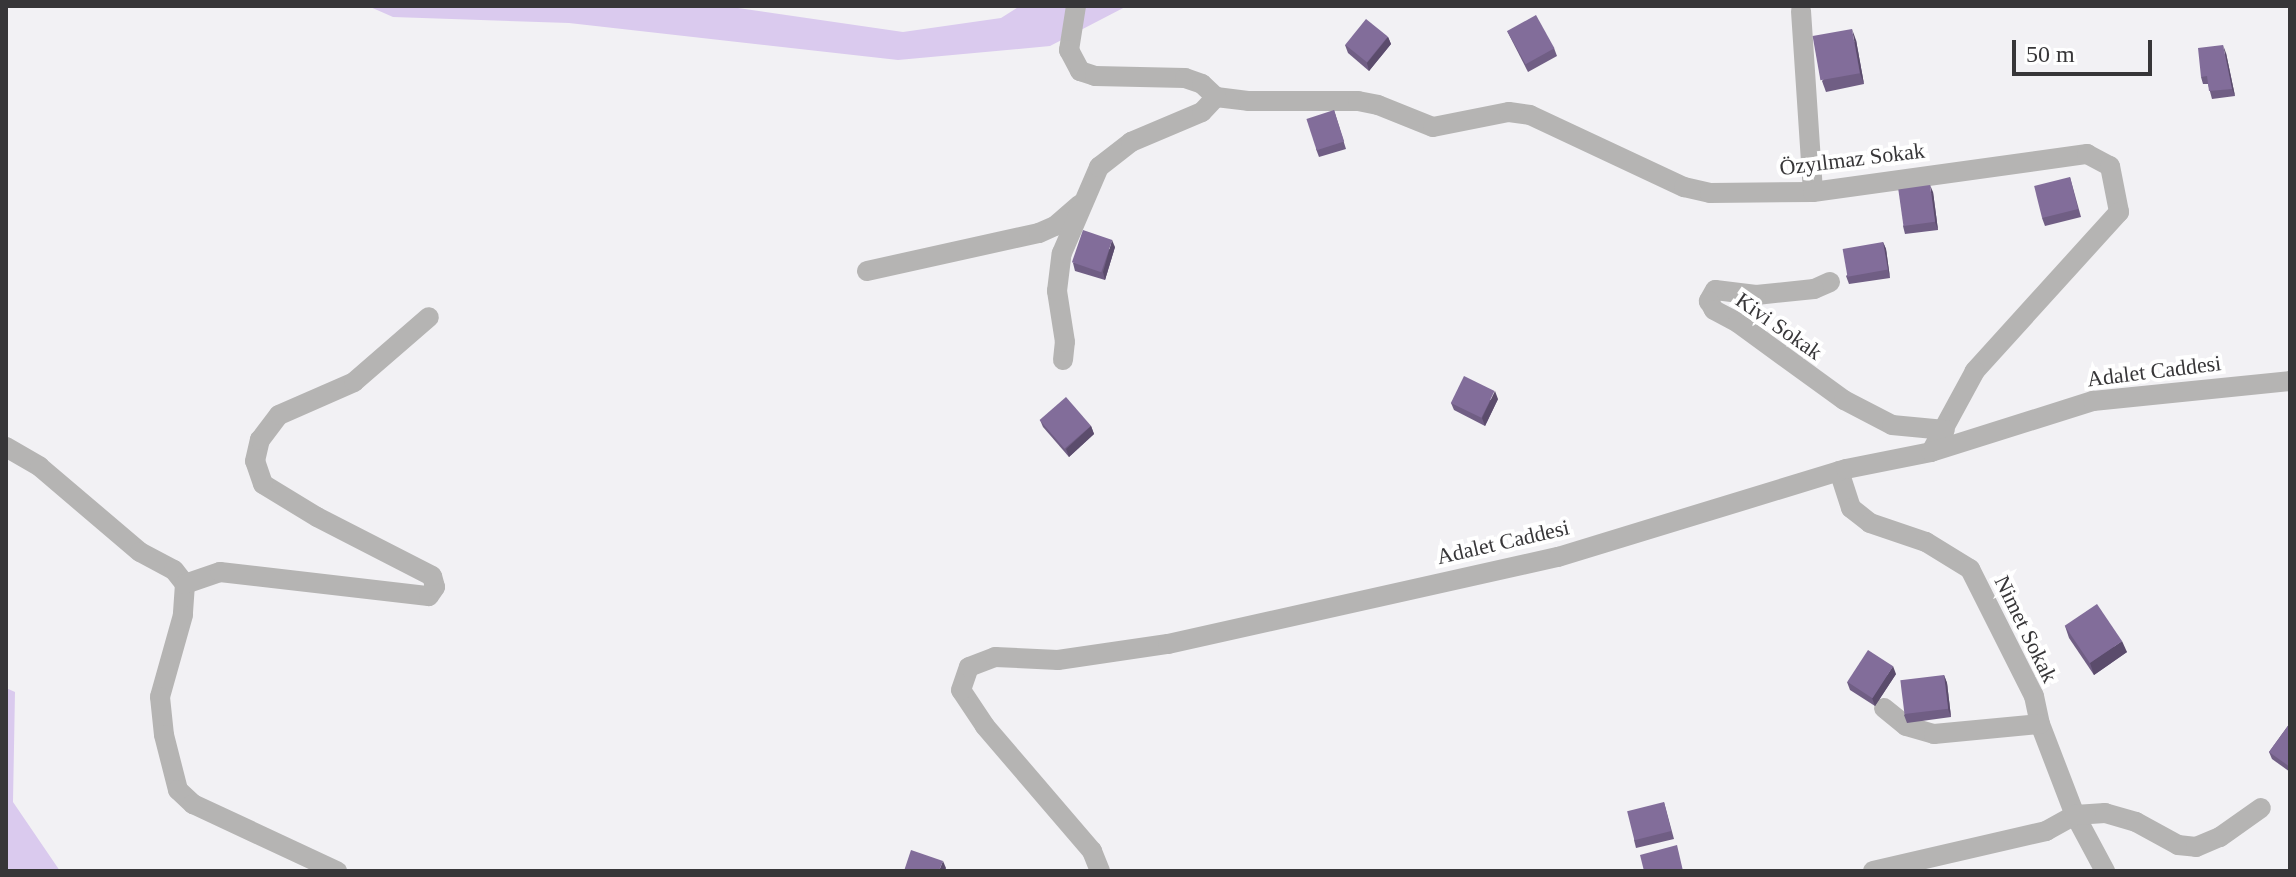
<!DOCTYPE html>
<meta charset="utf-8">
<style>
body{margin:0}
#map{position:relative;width:2296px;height:877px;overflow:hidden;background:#f2f1f4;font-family:Georgia,serif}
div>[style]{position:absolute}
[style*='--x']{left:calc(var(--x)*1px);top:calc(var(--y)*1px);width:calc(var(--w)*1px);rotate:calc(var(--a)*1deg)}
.green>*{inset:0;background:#dacaee}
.minor>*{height:20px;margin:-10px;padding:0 10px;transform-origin:10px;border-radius:10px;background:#b5b4b3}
.wall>*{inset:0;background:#705e84}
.shaded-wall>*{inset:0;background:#5b4c6c}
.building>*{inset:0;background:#826d9a;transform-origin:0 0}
span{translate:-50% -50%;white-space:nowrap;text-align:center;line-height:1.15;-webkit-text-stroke:8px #fff;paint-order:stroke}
.street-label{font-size:22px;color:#373638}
.frame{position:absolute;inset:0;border:8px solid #373638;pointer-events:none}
.scale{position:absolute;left:2012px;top:40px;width:140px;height:36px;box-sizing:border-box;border:4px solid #373638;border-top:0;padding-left:10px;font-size:24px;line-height:28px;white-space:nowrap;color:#373638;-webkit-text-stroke:6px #fff;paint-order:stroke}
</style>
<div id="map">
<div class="green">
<i style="clip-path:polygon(368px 6px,724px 6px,903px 32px,1001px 18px,1020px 6px,1127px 6px,1050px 46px,898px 60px,569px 23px,393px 17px)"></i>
<i style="clip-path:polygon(6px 688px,15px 692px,13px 802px,60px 871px,6px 871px)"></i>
</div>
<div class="minor">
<i style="--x:1076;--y:6;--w:45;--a:99"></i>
<i style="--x:1069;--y:50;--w:24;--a:62"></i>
<i style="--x:1080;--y:71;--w:16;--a:18"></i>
<i style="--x:1095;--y:76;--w:90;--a:1.3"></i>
<i style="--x:1185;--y:78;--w:18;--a:19"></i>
<i style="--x:1202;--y:84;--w:19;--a:43"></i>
<i style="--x:1801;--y:11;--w:181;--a:86.2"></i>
<i style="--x:1216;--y:97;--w:32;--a:7"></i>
<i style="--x:1248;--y:101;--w:110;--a:0"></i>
<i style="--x:1358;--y:101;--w:20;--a:11"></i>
<i style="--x:1378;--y:105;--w:59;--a:21.8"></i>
<i style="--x:1433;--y:127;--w:77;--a:-11.2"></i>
<i style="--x:1509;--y:112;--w:21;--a:8"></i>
<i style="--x:1530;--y:115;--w:170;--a:25.1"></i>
<i style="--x:1684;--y:187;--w:27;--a:13"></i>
<i style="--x:1710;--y:193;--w:103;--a:-0.6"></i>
<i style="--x:1813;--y:192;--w:277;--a:-7.9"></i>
<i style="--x:2087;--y:154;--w:26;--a:28"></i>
<i style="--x:2110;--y:166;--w:47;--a:78.9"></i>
<i style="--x:2119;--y:212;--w:215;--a:132.2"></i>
<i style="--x:1975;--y:371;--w:92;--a:118.5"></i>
<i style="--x:867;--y:271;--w:176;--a:-12.5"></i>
<i style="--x:1039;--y:233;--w:17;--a:-24"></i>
<i style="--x:1055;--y:226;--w:32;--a:-41"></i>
<i style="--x:1830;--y:282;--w:17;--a:156"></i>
<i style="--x:1814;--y:289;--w:58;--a:174.1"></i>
<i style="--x:1756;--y:295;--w:41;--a:-173"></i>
<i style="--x:1715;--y:290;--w:13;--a:119"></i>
<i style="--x:1709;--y:301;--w:10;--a:61"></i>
<i style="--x:1714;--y:310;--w:27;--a:28"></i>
<i style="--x:1738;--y:323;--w:131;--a:36"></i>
<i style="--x:1844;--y:400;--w:54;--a:27.5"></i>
<i style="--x:1892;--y:425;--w:53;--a:5.4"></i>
<i style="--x:1063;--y:360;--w:18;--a:-84"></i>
<i style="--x:1065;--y:342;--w:52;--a:-98.9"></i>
<i style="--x:1057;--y:291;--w:38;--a:-83"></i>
<i style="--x:1062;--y:253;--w:94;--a:-66.7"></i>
<i style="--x:1099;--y:167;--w:41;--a:-38"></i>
<i style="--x:1131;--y:142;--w:77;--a:-22.9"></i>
<i style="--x:1202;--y:112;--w:21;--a:-47"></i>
<i style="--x:6;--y:447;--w:39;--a:30"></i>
<i style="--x:40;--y:467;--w:131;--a:40.4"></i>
<i style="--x:140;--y:552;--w:38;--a:28"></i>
<i style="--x:174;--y:570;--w:18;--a:52"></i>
<i style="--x:185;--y:584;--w:31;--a:94"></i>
<i style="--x:183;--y:615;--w:85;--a:105.7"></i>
<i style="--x:160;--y:697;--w:38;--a:84"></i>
<i style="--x:164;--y:735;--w:57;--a:75.7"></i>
<i style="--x:178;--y:790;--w:21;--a:43"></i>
<i style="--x:193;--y:804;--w:159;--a:25"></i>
<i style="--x:1839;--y:471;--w:39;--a:72"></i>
<i style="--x:1851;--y:508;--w:24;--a:38"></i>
<i style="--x:1870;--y:523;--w:59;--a:18.7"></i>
<i style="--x:1926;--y:542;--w:52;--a:31.5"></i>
<i style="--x:1970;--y:569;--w:142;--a:63.3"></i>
<i style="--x:2034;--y:696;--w:29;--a:78"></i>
<i style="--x:2040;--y:724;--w:97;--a:69"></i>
<i style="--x:2075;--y:815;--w:64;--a:61.8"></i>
<i style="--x:185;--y:584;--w:37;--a:-19"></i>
<i style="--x:220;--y:572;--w:210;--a:6.6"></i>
<i style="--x:429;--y:596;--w:11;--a:-56"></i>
<i style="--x:435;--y:587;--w:11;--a:-105"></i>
<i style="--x:432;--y:576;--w:129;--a:-152.8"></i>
<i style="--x:317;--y:517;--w:63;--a:-148.6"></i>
<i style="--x:263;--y:484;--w:24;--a:-109"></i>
<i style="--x:255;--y:461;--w:22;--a:-77"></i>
<i style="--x:260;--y:440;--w:31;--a:-53"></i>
<i style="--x:279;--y:415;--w:82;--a:-23.7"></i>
<i style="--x:354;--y:382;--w:99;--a:-40.9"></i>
<i style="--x:1884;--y:708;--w:28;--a:39"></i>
<i style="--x:1906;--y:726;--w:29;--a:16"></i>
<i style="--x:1934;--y:734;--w:106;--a:-5.4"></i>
<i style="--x:1100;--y:871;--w:22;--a:-112"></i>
<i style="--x:1092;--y:851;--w:165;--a:-130.6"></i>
<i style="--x:985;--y:726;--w:43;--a:-123.7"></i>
<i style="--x:961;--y:690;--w:24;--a:-71"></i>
<i style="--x:969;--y:667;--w:28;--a:-21"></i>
<i style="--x:995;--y:657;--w:63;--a:2.7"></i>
<i style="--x:1058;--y:660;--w:111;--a:-8.3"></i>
<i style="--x:1168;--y:644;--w:400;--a:-12.6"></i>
<i style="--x:1558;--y:557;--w:301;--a:-17"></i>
<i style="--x:1846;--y:469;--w:87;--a:-11.3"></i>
<i style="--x:1931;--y:452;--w:170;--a:-17.5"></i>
<i style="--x:2093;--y:401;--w:198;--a:-5.8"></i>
<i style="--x:1873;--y:871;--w:178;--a:-13"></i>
<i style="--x:2046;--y:831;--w:33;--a:-29"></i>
<i style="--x:2075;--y:815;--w:30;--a:-4"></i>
<i style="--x:2105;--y:813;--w:32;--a:16"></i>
<i style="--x:2136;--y:822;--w:48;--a:28.7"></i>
<i style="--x:2178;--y:845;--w:18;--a:6"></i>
<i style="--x:2196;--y:847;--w:26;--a:-23"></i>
<i style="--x:2220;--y:837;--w:50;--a:-35.3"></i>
</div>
<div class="wall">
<i style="clip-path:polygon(1507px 31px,1554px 48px,1557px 56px,1528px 72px)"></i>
<i style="clip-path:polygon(1388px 37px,1391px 44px,1369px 71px,1348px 53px,1345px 45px)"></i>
<i style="clip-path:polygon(1856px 40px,1864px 84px,1826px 92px,1822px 81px)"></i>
<i style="clip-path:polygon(2226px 53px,2235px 96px,2212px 99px,2208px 84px,2203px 84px,2201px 77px)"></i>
<i style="clip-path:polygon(1334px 110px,1346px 149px,1319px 157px,1316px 149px)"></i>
<i style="clip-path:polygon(2070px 177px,2081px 217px,2045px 226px,2042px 218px)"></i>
<i style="clip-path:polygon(1933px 192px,1938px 230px,1905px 234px,1903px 226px)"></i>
<i style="clip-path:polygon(1883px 242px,1886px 249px,1890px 278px,1849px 284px,1846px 276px)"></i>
<i style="clip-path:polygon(1115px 247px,1105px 280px,1075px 271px,1073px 263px)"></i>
<i style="clip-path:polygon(1498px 399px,1485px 426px,1454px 410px,1451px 403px)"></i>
<i style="clip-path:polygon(1040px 420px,1091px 426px,1094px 434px,1069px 457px,1043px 427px)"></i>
<i style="clip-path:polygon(2065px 626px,2127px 652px,2094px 675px,2069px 638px)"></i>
<i style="clip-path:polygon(1896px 674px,1875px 706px,1850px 690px,1847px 682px)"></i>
<i style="clip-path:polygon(1944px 675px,1947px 683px,1951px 717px,1907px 723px,1904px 715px)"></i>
<i style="clip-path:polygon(2290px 723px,2290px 772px,2272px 759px,2269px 752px)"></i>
<i style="clip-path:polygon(1664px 802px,1674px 839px,1636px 848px,1634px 840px)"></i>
</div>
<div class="shaded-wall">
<i style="clip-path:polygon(1852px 29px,1856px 40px,1864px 84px,1860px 73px)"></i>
<i style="clip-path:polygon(1388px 37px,1391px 44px,1369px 71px,1367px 63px)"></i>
<i style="clip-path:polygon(2223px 45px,2226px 53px,2235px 96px,2232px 89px)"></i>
<i style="clip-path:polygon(1930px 185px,1933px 192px,1938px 230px,1935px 222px)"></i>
<i style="clip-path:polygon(1112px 240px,1115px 247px,1105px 280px,1103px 272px)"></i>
<i style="clip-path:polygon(1883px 242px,1886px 249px,1890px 278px,1888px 270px)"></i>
<i style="clip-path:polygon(1495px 391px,1498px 399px,1485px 426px,1482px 418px)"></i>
<i style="clip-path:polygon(1091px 426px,1094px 434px,1069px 457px,1066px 449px)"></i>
<i style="clip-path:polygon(2122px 641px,2127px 652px,2094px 675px,2090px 663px)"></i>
<i style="clip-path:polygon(1893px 666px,1896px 674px,1875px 706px,1872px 698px)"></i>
<i style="clip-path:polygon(1944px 675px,1947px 683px,1951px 717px,1948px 709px)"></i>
<i style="clip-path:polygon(943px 861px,946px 868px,945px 871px,939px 871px)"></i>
</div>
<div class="building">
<i style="left:1536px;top:15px;width:38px;height:33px;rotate:61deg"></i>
<i style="left:1366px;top:19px;width:28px;height:33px;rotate:39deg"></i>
<i style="left:1852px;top:29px;width:45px;height:40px;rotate:80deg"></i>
<i style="clip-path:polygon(2223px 45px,2232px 89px,2209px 91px,2207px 76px,2201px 77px,2198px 48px)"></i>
<i style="left:1334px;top:110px;width:33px;height:29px;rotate:72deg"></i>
<i style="left:2070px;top:177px;width:33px;height:37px;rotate:76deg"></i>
<i style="left:1930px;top:185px;width:37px;height:32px;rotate:82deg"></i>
<i style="left:1083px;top:230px;width:31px;height:34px;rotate:19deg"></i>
<i style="left:1883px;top:242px;width:28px;height:41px;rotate:80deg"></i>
<i style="left:1464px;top:376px;width:34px;height:30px;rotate:26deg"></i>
<i style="left:1066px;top:397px;width:38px;height:35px;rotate:49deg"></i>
<i style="left:2097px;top:604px;width:45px;height:39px;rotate:56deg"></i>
<i style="left:1868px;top:650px;width:30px;height:38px;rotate:33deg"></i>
<i style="left:1944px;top:675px;width:34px;height:44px;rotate:83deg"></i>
<i style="clip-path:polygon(2290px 723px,2290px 767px,2269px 752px)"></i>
<i style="left:1664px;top:802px;width:30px;height:38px;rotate:76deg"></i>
<i style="clip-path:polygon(1677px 845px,1683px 871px,1644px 871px,1640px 855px)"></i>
<i style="clip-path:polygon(911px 850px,943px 861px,939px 871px,904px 871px)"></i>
</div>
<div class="street-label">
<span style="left:1852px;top:159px;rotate:-7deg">Özyılmaz Sokak</span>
<span style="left:1779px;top:326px;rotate:35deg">Kivi Sokak</span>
<span style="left:2154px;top:371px;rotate:-7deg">Adalet Caddesi</span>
<span style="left:1503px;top:542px;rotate:-13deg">Adalet Caddesi</span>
<span style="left:2026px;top:629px;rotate:64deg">Nimet Sokak</span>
</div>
<div class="frame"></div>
<div class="scale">50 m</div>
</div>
